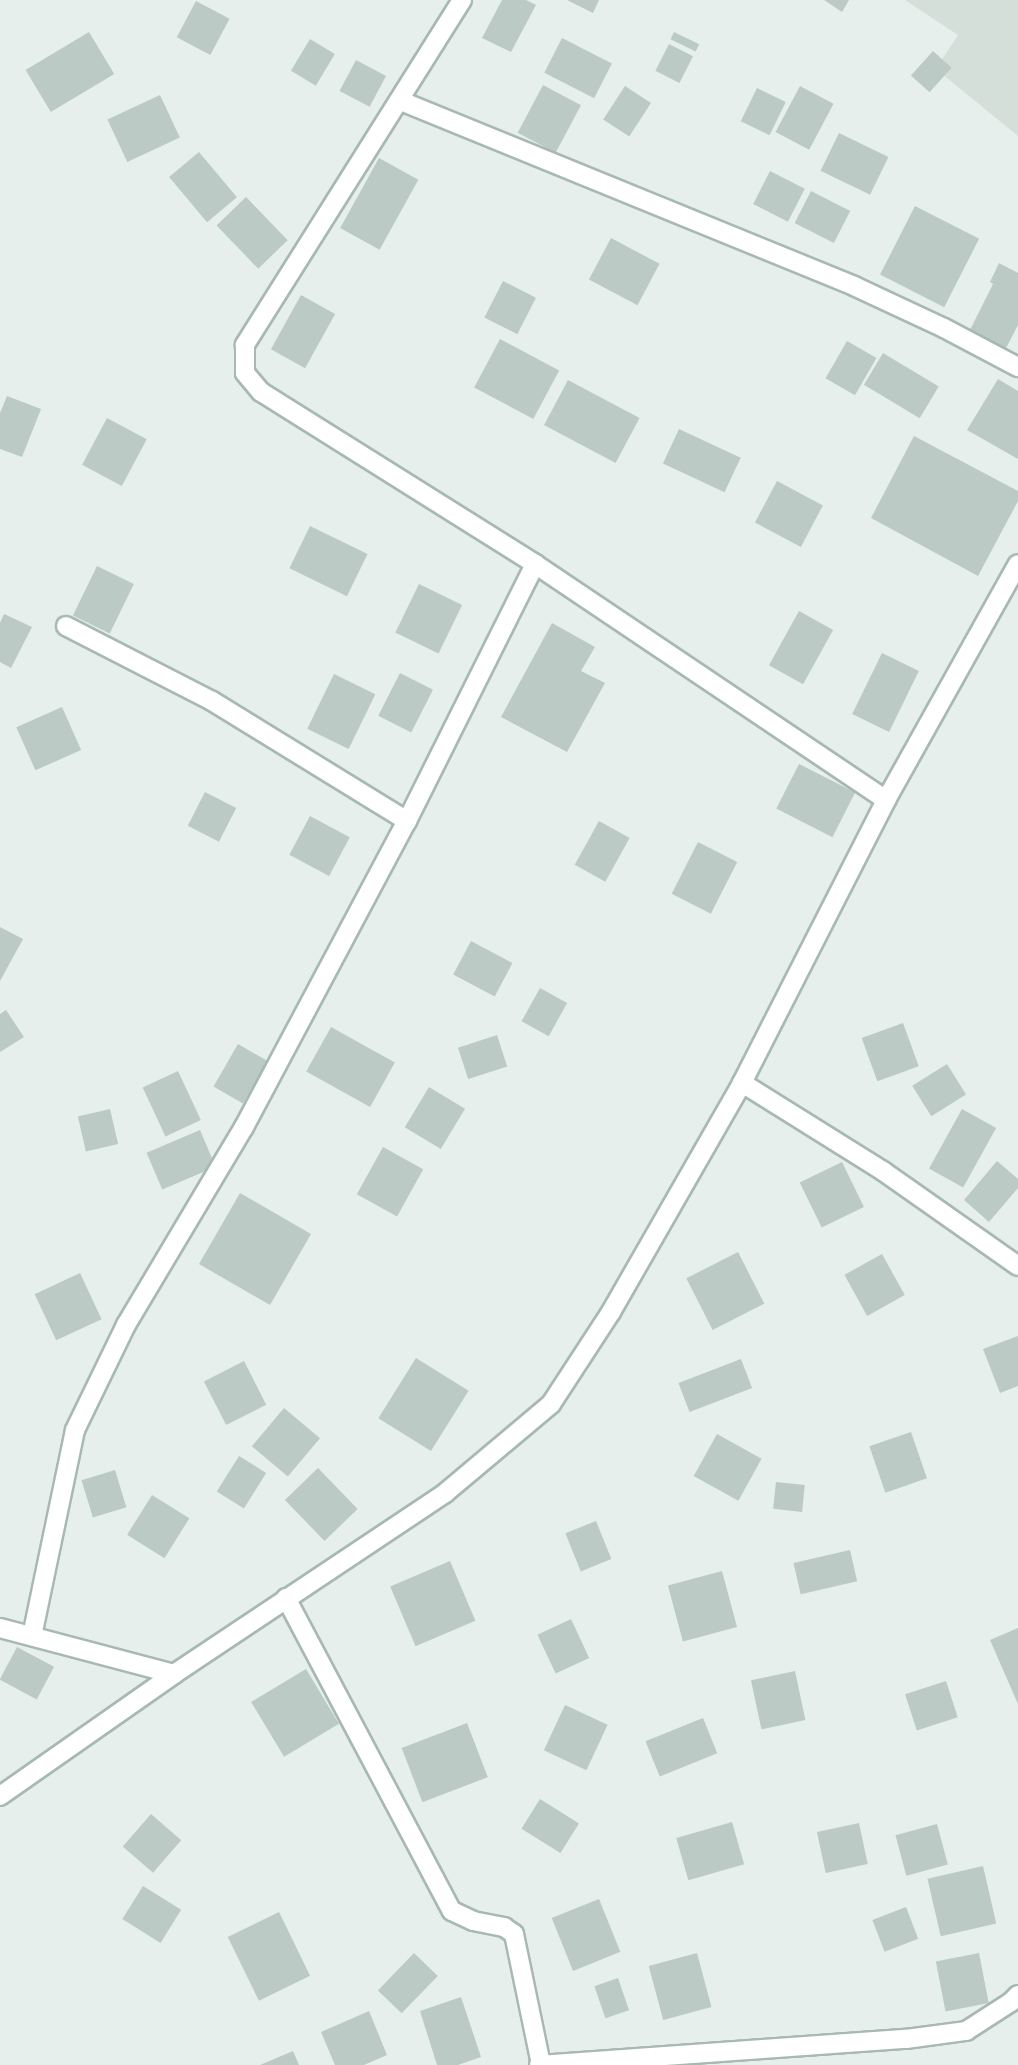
<!DOCTYPE html>
<style>
body{margin:0}
#map{position:relative;width:1018px;height:2065px;overflow:hidden;background:#e6efeb;font-family:Cabin,sans-serif}
div>[style]{position:absolute}
[style*='--x']{left:calc(var(--x)*1px);top:calc(var(--y)*1px);width:calc(var(--w)*1px);rotate:calc(var(--a)*1deg)}
.built>*{inset:0;background:#d4dfda}
.building>*{inset:0;background:#bbcac4;transform-origin:0 0}
.roads{filter:drop-shadow(2px 0 #a8b8b2) drop-shadow(-2px 0 #a8b8b2) drop-shadow(0 2px #a8b8b2) drop-shadow(0 -2px #a8b8b2)}
.minor>*{height:18px;margin:-9px;padding:0 9px;transform-origin:9px;border-radius:9px;background:#fff}
span{translate:-50% -50%;white-space:nowrap;text-align:center;line-height:1.15;-webkit-text-stroke:4.5px #f7fbf9;paint-order:stroke}
</style>
<div id="map">
<div class="built">
<i style="clip-path:polygon(905px 0,1018px 0,1018px 136px,936px 69px,958px 35px)"></i>
</div>
<div class="building">
<i style="clip-path:polygon(502px 0,526px 0,536px 5px,511px 52px,482px 38px)"></i>
<i style="clip-path:polygon(567px 0,599px 0,593px 13px)"></i>
<i style="clip-path:polygon(824px 0,849px 0,842px 12px)"></i>
<i style="left:196px;top:1px;width:38px;height:41px;rotate:28deg"></i>
<i style="left:89px;top:32px;width:49px;height:74px;rotate:59deg"></i>
<i style="left:674px;top:32px;width:28px;height:8px;rotate:26deg"></i>
<i style="left:562px;top:38px;width:56px;height:39px;rotate:27deg"></i>
<i style="left:310px;top:39px;width:29px;height:37px;rotate:31deg"></i>
<i style="left:669px;top:44px;width:27px;height:30px;rotate:27deg"></i>
<i style="left:933px;top:51px;width:25px;height:33px;rotate:42deg"></i>
<i style="left:356px;top:60px;width:34px;height:35px;rotate:28deg"></i>
<i style="left:543px;top:85px;width:43px;height:54px;rotate:28deg"></i>
<i style="left:625px;top:86px;width:31px;height:40px;rotate:33deg"></i>
<i style="left:800px;top:86px;width:38px;height:52px;rotate:28deg"></i>
<i style="left:757px;top:88px;width:32px;height:37px;rotate:26deg"></i>
<i style="left:160px;top:95px;width:47px;height:58px;rotate:65deg"></i>
<i style="left:839px;top:133px;width:55px;height:42px;rotate:26deg"></i>
<i style="left:199px;top:152px;width:59px;height:39px;rotate:50deg"></i>
<i style="left:379px;top:158px;width:45px;height:80px;rotate:29deg"></i>
<i style="left:770px;top:171px;width:39px;height:37px;rotate:27deg"></i>
<i style="left:811px;top:191px;width:44px;height:36px;rotate:27deg"></i>
<i style="left:246px;top:197px;width:60px;height:41px;rotate:46deg"></i>
<i style="left:915px;top:206px;width:72px;height:77px;rotate:27deg"></i>
<i style="left:611px;top:238px;width:55px;height:47px;rotate:28deg"></i>
<i style="clip-path:polygon(999px 263px,1018px 273px,1018px 325px,1006px 348px,970px 330px,993px 284px,990px 282px)"></i>
<i style="left:503px;top:281px;width:37px;height:41px;rotate:27deg"></i>
<i style="left:301px;top:295px;width:39px;height:62px;rotate:29deg"></i>
<i style="left:500px;top:339px;width:67px;height:55px;rotate:28deg"></i>
<i style="left:847px;top:341px;width:34px;height:43px;rotate:30deg"></i>
<i style="left:883px;top:353px;width:65px;height:37px;rotate:31deg"></i>
<i style="clip-path:polygon(998px 379px,1018px 391px,1018px 459px,967px 430px)"></i>
<i style="left:568px;top:380px;width:81px;height:51px;rotate:28deg"></i>
<i style="clip-path:polygon(7px 396px,41px 409px,22px 457px,0 449px,0 413px)"></i>
<i style="left:107px;top:418px;width:45px;height:53px;rotate:28deg"></i>
<i style="left:679px;top:429px;width:68px;height:38px;rotate:25deg"></i>
<i style="clip-path:polygon(914px 436px,1018px 491px,1018px 501px,978px 576px,871px 518px)"></i>
<i style="left:777px;top:481px;width:52px;height:47px;rotate:28deg"></i>
<i style="left:310px;top:526px;width:64px;height:47px;rotate:26deg"></i>
<i style="left:97px;top:566px;width:41px;height:55px;rotate:26deg"></i>
<i style="left:419px;top:584px;width:48px;height:54px;rotate:26deg"></i>
<i style="left:799px;top:611px;width:39px;height:62px;rotate:29deg"></i>
<i style="clip-path:polygon(4px 614px,32px 627px,11px 668px,0 662px,0 623px)"></i>
<i style="clip-path:polygon(552px 623px,595px 647px,581px 671px,605px 683px,567px 752px,501px 717px)"></i>
<i style="left:882px;top:653px;width:41px;height:68px;rotate:26deg"></i>
<i style="left:400px;top:673px;width:37px;height:48px;rotate:27deg"></i>
<i style="left:334px;top:674px;width:46px;height:61px;rotate:26deg"></i>
<i style="left:62px;top:707px;width:47px;height:50px;rotate:66deg"></i>
<i style="left:799px;top:764px;width:63px;height:50px;rotate:27deg"></i>
<i style="left:205px;top:792px;width:35px;height:38px;rotate:27deg"></i>
<i style="left:310px;top:816px;width:45px;height:44px;rotate:28deg"></i>
<i style="left:599px;top:821px;width:35px;height:50px;rotate:29deg"></i>
<i style="left:698px;top:842px;width:44px;height:58px;rotate:27deg"></i>
<i style="clip-path:polygon(0 927px,23px 939px,0 981px)"></i>
<i style="left:471px;top:941px;width:47px;height:38px;rotate:28deg"></i>
<i style="left:540px;top:988px;width:31px;height:38px;rotate:29deg"></i>
<i style="clip-path:polygon(6px 1010px,24px 1037px,0 1052px,0 1014px)"></i>
<i style="left:903px;top:1023px;width:46px;height:44px;rotate:70deg"></i>
<i style="left:331px;top:1027px;width:73px;height:51px;rotate:29deg"></i>
<i style="left:497px;top:1035px;width:33px;height:41px;rotate:72deg"></i>
<i style="left:238px;top:1044px;width:34px;height:49px;rotate:30deg"></i>
<i style="left:947px;top:1064px;width:36px;height:41px;rotate:58deg"></i>
<i style="left:178px;top:1071px;width:54px;height:39px;rotate:65deg"></i>
<i style="left:429px;top:1087px;width:42px;height:47px;rotate:31deg"></i>
<i style="left:110px;top:1109px;width:36px;height:33px;rotate:77deg"></i>
<i style="left:962px;top:1109px;width:39px;height:68px;rotate:29deg"></i>
<i style="left:200px;top:1130px;width:40px;height:58px;rotate:67deg"></i>
<i style="left:383px;top:1147px;width:46px;height:54px;rotate:29deg"></i>
<i style="clip-path:polygon(997px 1161px,1018px 1179px,1018px 1188px,989px 1222px,964px 1200px)"></i>
<i style="left:842px;top:1162px;width:50px;height:47px;rotate:64deg"></i>
<i style="left:240px;top:1193px;width:82px;height:82px;rotate:30deg"></i>
<i style="left:738px;top:1252px;width:58px;height:58px;rotate:63deg"></i>
<i style="left:882px;top:1254px;width:47px;height:43px;rotate:61deg"></i>
<i style="left:80px;top:1273px;width:51px;height:50px;rotate:65deg"></i>
<i style="clip-path:polygon(1018px 1336px,1018px 1386px,1000px 1393px,983px 1349px)"></i>
<i style="left:416px;top:1358px;width:62px;height:71px;rotate:32deg"></i>
<i style="left:741px;top:1359px;width:31px;height:67px;rotate:69deg"></i>
<i style="left:244px;top:1361px;width:49px;height:45px;rotate:63deg"></i>
<i style="left:284px;top:1408px;width:47px;height:50px;rotate:40deg"></i>
<i style="left:911px;top:1432px;width:49px;height:44px;rotate:71deg"></i>
<i style="left:717px;top:1434px;width:51px;height:48px;rotate:29deg"></i>
<i style="left:239px;top:1456px;width:32px;height:42px;rotate:32deg"></i>
<i style="left:318px;top:1468px;width:57px;height:46px;rotate:46deg"></i>
<i style="left:115px;top:1470px;width:39px;height:35px;rotate:73deg"></i>
<i style="left:776px;top:1482px;width:29px;height:27px;rotate:6deg"></i>
<i style="left:152px;top:1495px;width:44px;height:47px;rotate:32deg"></i>
<i style="left:596px;top:1521px;width:41px;height:33px;rotate:68deg"></i>
<i style="left:850px;top:1550px;width:32px;height:58px;rotate:77deg"></i>
<i style="left:450px;top:1561px;width:65px;height:65px;rotate:67deg"></i>
<i style="left:722px;top:1571px;width:58px;height:56px;rotate:75deg"></i>
<i style="left:571px;top:1619px;width:43px;height:37px;rotate:65deg"></i>
<i style="clip-path:polygon(1018px 1628px,1018px 1704px,990px 1640px)"></i>
<i style="left:17px;top:1647px;width:42px;height:37px;rotate:28deg"></i>
<i style="left:306px;top:1669px;width:64px;height:64px;rotate:59deg"></i>
<i style="left:795px;top:1671px;width:50px;height:45px;rotate:78deg"></i>
<i style="left:946px;top:1681px;width:38px;height:43px;rotate:72deg"></i>
<i style="left:565px;top:1705px;width:47px;height:50px;rotate:25deg"></i>
<i style="left:703px;top:1718px;width:38px;height:62px;rotate:68deg"></i>
<i style="left:467px;top:1723px;width:58px;height:70px;rotate:69deg"></i>
<i style="left:540px;top:1799px;width:46px;height:35px;rotate:32deg"></i>
<i style="left:151px;top:1814px;width:40px;height:43px;rotate:41deg"></i>
<i style="left:732px;top:1822px;width:44px;height:58px;rotate:74deg"></i>
<i style="left:859px;top:1823px;width:42px;height:43px;rotate:78deg"></i>
<i style="left:937px;top:1824px;width:42px;height:43px;rotate:75deg"></i>
<i style="left:983px;top:1866px;width:59px;height:57px;rotate:77deg"></i>
<i style="left:143px;top:1886px;width:45px;height:39px;rotate:32deg"></i>
<i style="left:599px;top:1899px;width:57px;height:51px;rotate:68deg"></i>
<i style="left:906px;top:1907px;width:34px;height:36px;rotate:69deg"></i>
<i style="left:279px;top:1912px;width:71px;height:57px;rotate:64deg"></i>
<i style="left:414px;top:1953px;width:33px;height:52px;rotate:44deg"></i>
<i style="left:697px;top:1953px;width:56px;height:50px;rotate:75deg"></i>
<i style="left:979px;top:1953px;width:51px;height:44px;rotate:79deg"></i>
<i style="left:618px;top:1978px;width:34px;height:25px;rotate:71deg"></i>
<i style="clip-path:polygon(461px 1997px,481px 2057px,458px 2065px,437px 2065px,420px 2011px)"></i>
<i style="clip-path:polygon(369px 2011px,387px 2055px,364px 2065px,335px 2065px,321px 2032px)"></i>
<i style="clip-path:polygon(293px 2051px,299px 2065px,260px 2065px)"></i>
</div>
<div class="roads">
<div class="minor">
<i style="--x:462;--y:0;--w:408;--a:122.2"></i>
<i style="--x:245;--y:345;--w:28;--a:90"></i>
<i style="--x:245;--y:373;--w:25;--a:50"></i>
<i style="--x:261;--y:392;--w:324;--a:32.1"></i>
<i style="--x:535;--y:564;--w:423;--a:33.9"></i>
<i style="--x:401;--y:101;--w:489;--a:22.2"></i>
<i style="--x:854;--y:286;--w:99;--a:25"></i>
<i style="--x:944;--y:328;--w:84;--a:27.8"></i>
<i style="--x:66;--y:626;--w:164;--a:27.2"></i>
<i style="--x:212;--y:701;--w:229;--a:31.6"></i>
<i style="--x:742;--y:1083;--w:166;--a:32"></i>
<i style="--x:883;--y:1171;--w:165;--a:35.1"></i>
<i style="--x:286;--y:1598;--w:354;--a:62.1"></i>
<i style="--x:452;--y:1911;--w:23;--a:25"></i>
<i style="--x:473;--y:1921;--w:32;--a:11"></i>
<i style="--x:504;--y:1927;--w:12;--a:35"></i>
<i style="--x:514;--y:1934;--w:133;--a:78.3"></i>
<i style="--x:0;--y:1628;--w:180;--a:14.8"></i>
<i style="--x:32;--y:1636;--w:210;--a:-78.2"></i>
<i style="--x:75;--y:1430;--w:117;--a:-64.1"></i>
<i style="--x:126;--y:1325;--w:230;--a:-59.2"></i>
<i style="--x:244;--y:1127;--w:347;--a:-62"></i>
<i style="--x:407;--y:821;--w:287;--a:-63.5"></i>
<i style="--x:0;--y:1796;--w:213;--a:-35"></i>
<i style="--x:174;--y:1674;--w:326;--a:-33.7"></i>
<i style="--x:445;--y:1493;--w:138;--a:-40"></i>
<i style="--x:551;--y:1404;--w:110;--a:-56.9"></i>
<i style="--x:611;--y:1312;--w:264;--a:-60.2"></i>
<i style="--x:742;--y:1083;--w:318;--a:-63"></i>
<i style="--x:886;--y:800;--w:270;--a:-60.8"></i>
<i style="--x:539;--y:2065;--w:368;--a:-4.1"></i>
<i style="--x:906;--y:2039;--w:61;--a:-7.6"></i>
<i style="--x:966;--y:2031;--w:54;--a:-32.8"></i>
<i style="--x:1011;--y:2002;--w:10;--a:-45"></i>
</div>
</div>
</div>
